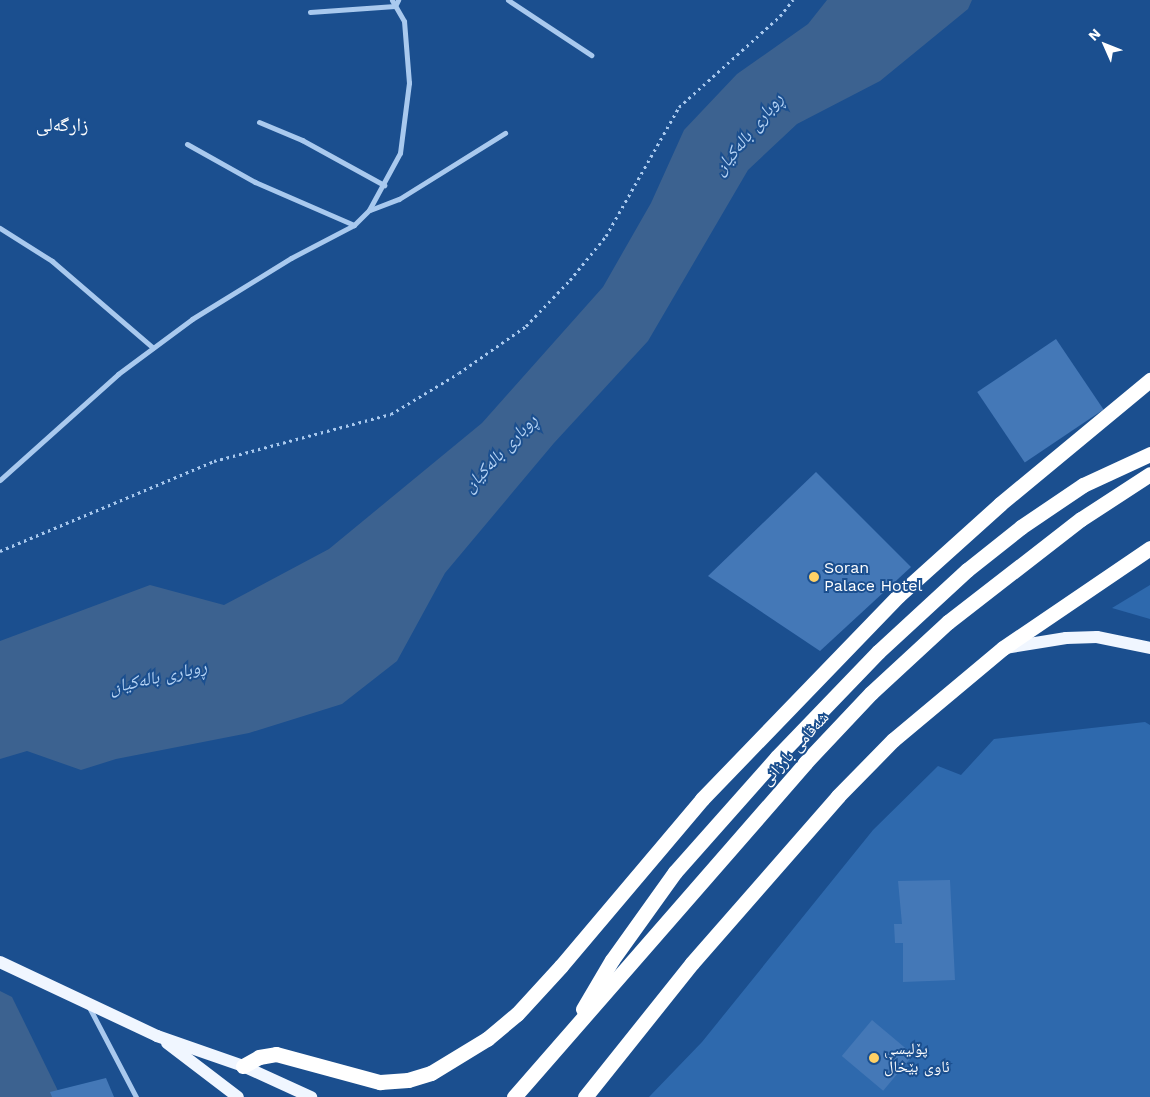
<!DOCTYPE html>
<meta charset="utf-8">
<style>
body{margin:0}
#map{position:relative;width:1150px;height:1097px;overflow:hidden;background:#1b4f8f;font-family:"Work Sans","Noto Naskh Arabic",sans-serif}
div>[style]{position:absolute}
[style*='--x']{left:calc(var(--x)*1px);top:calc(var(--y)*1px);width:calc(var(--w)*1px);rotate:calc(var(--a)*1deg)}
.green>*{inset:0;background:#2e69ad}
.water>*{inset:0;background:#3c6290}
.building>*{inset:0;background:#4478b7;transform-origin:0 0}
.path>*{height:3px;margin-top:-1.5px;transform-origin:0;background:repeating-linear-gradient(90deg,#a9c9ee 0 2.5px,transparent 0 6.5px)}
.street>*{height:5px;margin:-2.5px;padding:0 2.5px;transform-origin:2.5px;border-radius:2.5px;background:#a9c9ee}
.primary>*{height:12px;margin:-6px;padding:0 6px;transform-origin:6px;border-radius:6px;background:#f0f6ff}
.highway>*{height:15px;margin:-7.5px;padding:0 7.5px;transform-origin:7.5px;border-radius:7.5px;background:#fff}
.dots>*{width:14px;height:14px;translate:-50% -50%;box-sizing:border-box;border:2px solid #1b4f8f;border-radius:50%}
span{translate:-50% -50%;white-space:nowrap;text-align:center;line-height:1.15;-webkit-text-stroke:4px #1b4f8f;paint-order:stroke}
.poi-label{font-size:16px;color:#fff}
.left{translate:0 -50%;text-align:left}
.street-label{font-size:16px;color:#fff}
.water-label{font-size:18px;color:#b5d3f5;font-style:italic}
.quarter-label{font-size:19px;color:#fff}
.north{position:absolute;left:1080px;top:20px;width:50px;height:50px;-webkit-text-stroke:4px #1b4f8f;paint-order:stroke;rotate:314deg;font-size:14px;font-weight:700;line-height:20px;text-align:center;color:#fff}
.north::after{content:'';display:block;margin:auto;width:18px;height:22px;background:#fff;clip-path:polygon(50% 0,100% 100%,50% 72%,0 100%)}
</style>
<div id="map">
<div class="green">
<i style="clip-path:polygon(1150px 585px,1150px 619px,1112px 608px)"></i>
<i style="clip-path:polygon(1145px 722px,1150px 725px,1150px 1097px,649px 1097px,702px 1042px,873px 830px,938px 766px,961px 775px,994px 739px)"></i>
</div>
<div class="water">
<i style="clip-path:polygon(827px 0,972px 0,968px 9px,880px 81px,797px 124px,748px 170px,648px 341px,554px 443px,445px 573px,397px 661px,342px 704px,249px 733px,116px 759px,81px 770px,27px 751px,0 759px,0 641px,150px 585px,224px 605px,329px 549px,482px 423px,603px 287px,651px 203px,684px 130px,737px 74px,808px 24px)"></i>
<i style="clip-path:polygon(0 991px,12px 997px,61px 1097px,0 1097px)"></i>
</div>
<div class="building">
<i style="left:1056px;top:339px;width:85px;height:95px;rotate:56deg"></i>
<i style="clip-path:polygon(816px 472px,911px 567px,820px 651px,708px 576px)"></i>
<i style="clip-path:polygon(950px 880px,955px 980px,903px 982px,903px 943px,895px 943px,894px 924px,902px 924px,898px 881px)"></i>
<i style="left:872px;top:1020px;width:54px;height:47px;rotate:40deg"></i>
<i style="clip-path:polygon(106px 1078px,114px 1097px,52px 1097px,50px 1092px)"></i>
</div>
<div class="path">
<i style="--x:0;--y:551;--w:232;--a:-22.8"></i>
<i style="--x:214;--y:461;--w:183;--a:-14.9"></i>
<i style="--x:391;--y:414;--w:79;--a:-31.1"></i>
<i style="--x:459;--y:373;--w:82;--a:-35"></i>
<i style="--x:526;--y:326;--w:64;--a:-46.3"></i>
<i style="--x:570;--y:280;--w:57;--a:-50.7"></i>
<i style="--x:606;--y:236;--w:148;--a:-60.5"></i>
<i style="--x:679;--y:107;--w:136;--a:-42"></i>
<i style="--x:780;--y:16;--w:21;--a:-51"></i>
</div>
<div class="street">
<i style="--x:508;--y:0;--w:100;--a:33.5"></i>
<i style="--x:310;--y:12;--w:85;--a:-4"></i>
<i style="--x:395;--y:6;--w:7;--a:-63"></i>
<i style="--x:259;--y:122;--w:47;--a:22.7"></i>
<i style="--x:302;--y:140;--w:94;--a:28.8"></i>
<i style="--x:187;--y:144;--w:78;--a:29.2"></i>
<i style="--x:255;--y:182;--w:108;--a:23.5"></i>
<i style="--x:370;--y:210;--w:31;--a:-21"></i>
<i style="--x:399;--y:199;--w:125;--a:-31.9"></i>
<i style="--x:0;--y:228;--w:62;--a:32.4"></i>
<i style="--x:52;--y:261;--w:133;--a:40.7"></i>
<i style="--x:0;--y:480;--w:159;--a:-41.9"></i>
<i style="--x:118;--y:374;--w:92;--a:-36.6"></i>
<i style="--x:192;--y:319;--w:116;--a:-31.6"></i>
<i style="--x:291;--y:258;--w:71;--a:-27.6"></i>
<i style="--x:354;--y:225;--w:21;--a:-45"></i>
<i style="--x:369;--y:210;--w:65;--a:-61.5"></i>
<i style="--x:400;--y:153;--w:71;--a:-82.7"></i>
<i style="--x:409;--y:83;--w:62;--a:-94.6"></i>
<i style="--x:404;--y:21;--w:24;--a:-120"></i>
<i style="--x:89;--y:1007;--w:102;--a:62.4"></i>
</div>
<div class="primary">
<i style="--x:1005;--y:648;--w:62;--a:-9.3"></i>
<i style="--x:1066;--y:638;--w:31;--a:-2"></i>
<i style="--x:1097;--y:637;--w:54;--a:11.7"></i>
<i style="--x:0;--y:962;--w:174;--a:25.2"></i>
<i style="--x:157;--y:1036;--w:91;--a:19.2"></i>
<i style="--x:243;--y:1066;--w:75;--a:24.5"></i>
<i style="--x:167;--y:1043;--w:89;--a:37.3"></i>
</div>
<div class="highway">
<i style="--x:583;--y:1009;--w:57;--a:-59.4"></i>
<i style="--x:612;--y:960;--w:108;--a:-54.4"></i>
<i style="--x:675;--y:872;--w:154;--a:-48.4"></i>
<i style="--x:777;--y:757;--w:146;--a:-46.1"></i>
<i style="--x:878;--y:652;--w:121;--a:-42.7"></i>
<i style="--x:967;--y:570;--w:69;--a:-38.5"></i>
<i style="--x:1021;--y:527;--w:75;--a:-34.1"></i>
<i style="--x:1083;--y:485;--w:74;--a:-24.8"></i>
<i style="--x:243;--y:1066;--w:18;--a:-29"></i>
<i style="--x:259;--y:1057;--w:17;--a:-10"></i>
<i style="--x:276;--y:1054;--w:108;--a:15.1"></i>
<i style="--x:380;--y:1082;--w:28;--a:-4"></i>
<i style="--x:408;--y:1080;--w:24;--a:-17"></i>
<i style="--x:431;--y:1073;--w:66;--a:-31.3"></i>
<i style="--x:487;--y:1039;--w:39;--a:-40"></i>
<i style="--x:517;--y:1014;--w:65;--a:-47.5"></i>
<i style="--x:561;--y:966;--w:219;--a:-49.8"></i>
<i style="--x:702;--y:799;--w:282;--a:-46"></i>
<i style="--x:898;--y:596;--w:137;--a:-42"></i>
<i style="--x:1000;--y:504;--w:195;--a:-39.6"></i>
<i style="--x:514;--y:1097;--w:443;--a:-48.9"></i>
<i style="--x:805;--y:763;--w:96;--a:-46.7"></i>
<i style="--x:871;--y:693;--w:105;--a:-42.7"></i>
<i style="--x:948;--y:622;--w:168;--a:-37.8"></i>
<i style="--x:1081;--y:519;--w:82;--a:-33.1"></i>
<i style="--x:585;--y:1097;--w:171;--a:-51.4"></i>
<i style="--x:692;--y:963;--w:222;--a:-48.8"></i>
<i style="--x:838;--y:796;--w:78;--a:-45.5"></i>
<i style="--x:893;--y:740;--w:143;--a:-39.9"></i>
<i style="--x:1003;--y:648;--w:178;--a:-34.2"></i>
</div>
<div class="dots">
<i style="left:814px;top:577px;background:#ffd166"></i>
<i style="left:874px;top:1058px;background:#ffd166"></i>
</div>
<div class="poi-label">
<span class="left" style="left:824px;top:577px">Soran<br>Palace Hotel</span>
<span class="left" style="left:884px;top:1058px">پۆلیسی<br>ئاوی بێخاڵ</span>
</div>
<div class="street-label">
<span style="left:795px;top:749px;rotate:-48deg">شەقامی بارزانی</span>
</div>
<div class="water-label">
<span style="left:748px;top:134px;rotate:-51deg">ڕوباری بالەکیان</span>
<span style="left:500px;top:453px;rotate:-47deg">ڕوباری بالەکیان</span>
<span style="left:158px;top:677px;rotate:-13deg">ڕوباری بالەکیان</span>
</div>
<div class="quarter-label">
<span style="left:62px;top:125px">زارگەلی</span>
</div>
<div class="north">N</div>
</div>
